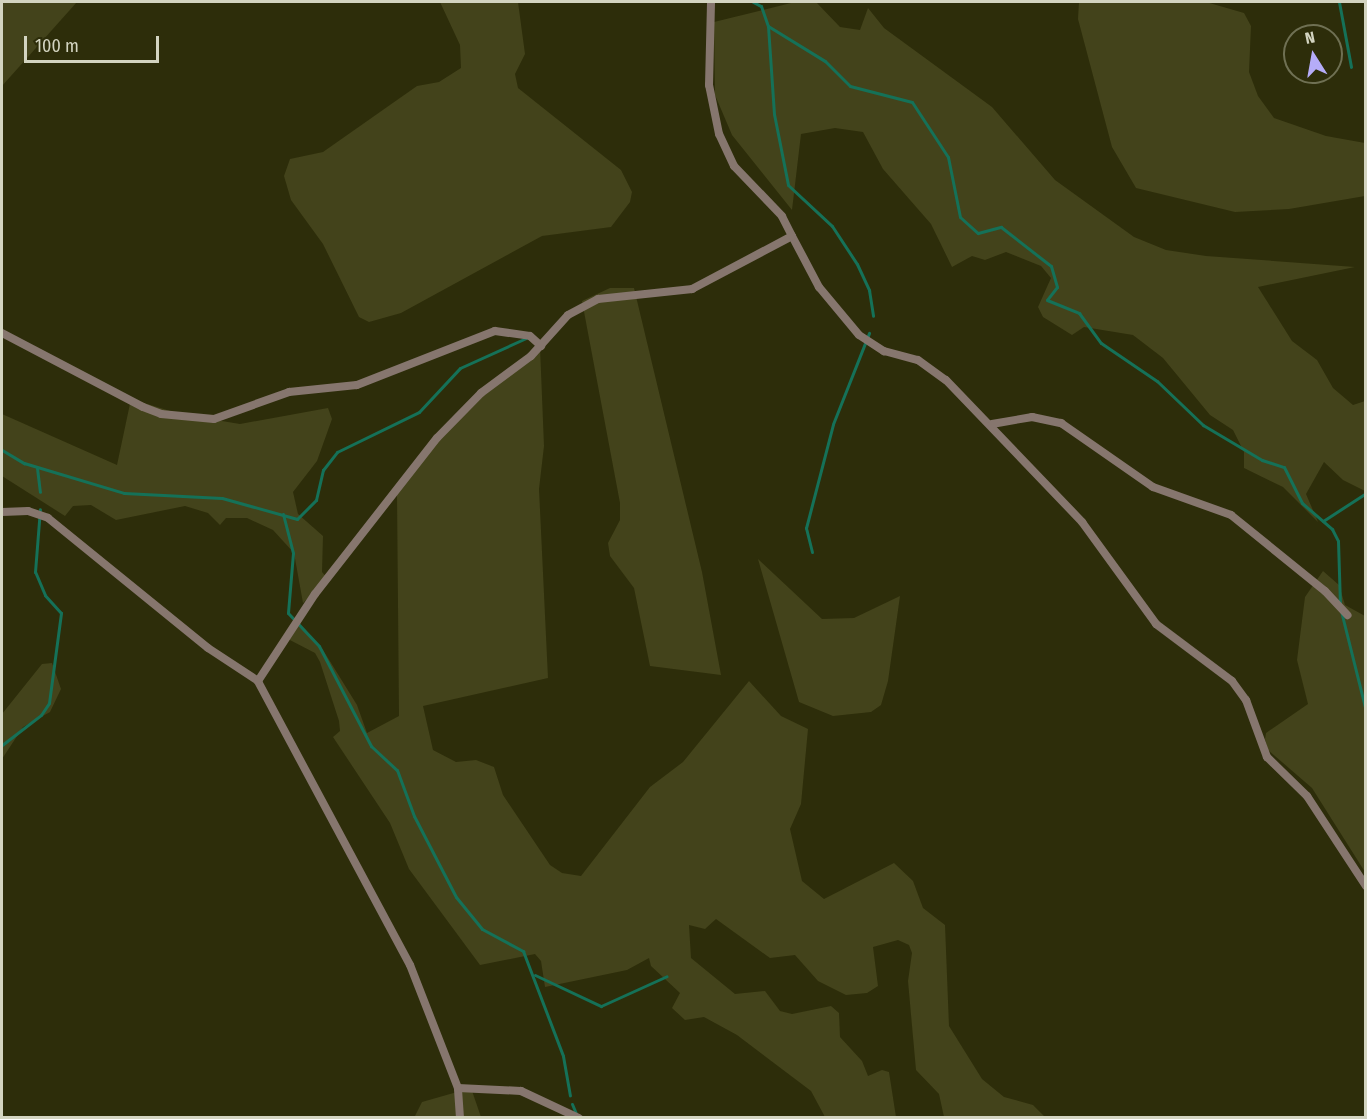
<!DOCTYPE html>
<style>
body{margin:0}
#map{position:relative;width:1367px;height:1119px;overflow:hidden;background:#2d2d0a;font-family:"Fira Sans Condensed",sans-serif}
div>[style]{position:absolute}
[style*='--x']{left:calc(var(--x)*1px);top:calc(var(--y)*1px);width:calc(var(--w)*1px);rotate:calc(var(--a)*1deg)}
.green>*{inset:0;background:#43431b}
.stream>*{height:3px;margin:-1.5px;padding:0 1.5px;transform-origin:1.5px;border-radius:1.5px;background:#157158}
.minor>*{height:8px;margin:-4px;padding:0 4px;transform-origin:4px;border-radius:4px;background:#86766e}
span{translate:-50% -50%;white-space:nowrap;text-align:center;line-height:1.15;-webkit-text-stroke:4.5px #2d2d0a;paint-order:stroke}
.frame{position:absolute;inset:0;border:3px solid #d3d4c1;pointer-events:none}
.north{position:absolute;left:1283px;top:24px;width:60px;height:60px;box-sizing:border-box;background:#2d2d0a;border:2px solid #6f7053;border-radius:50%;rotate:349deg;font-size:16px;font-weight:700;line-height:24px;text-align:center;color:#d3d4c1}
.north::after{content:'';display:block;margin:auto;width:21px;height:27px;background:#b5acf8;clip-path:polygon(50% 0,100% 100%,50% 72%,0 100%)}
.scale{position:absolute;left:24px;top:36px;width:135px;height:27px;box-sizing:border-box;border:3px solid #d3d4c1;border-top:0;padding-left:8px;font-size:18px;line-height:21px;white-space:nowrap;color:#d3d4c1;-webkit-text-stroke:4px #2d2d0a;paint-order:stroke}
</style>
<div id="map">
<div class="green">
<i style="clip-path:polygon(2px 2px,77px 2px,2px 86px)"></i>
<i style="clip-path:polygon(440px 2px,518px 2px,525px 54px,515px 74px,518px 88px,621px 170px,632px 192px,630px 202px,611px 227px,542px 236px,401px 313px,369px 322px,359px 317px,323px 244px,291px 200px,284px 176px,290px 159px,323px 152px,417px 86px,439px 82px,461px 68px,460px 45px)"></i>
<i style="clip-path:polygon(795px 2px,816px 2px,840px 27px,860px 30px,868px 8px,884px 28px,992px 107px,1055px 180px,1134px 237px,1166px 250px,1206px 256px,1355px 267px,1258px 287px,1292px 341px,1317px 360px,1333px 388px,1353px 405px,1365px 401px,1365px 491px,1343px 480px,1324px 462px,1306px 494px,1318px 522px,1283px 487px,1244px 468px,1244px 452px,1233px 430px,1210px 415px,1163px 358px,1133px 335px,1084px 327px,1072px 335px,1043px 317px,1038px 307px,1051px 278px,1041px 266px,1006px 252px,985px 260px,972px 256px,952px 267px,931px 224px,883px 169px,863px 132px,835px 128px,801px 134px,792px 210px,732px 135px,715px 95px,714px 22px)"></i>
<i style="clip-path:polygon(1079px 2px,1206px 2px,1244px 13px,1251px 26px,1249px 72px,1258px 96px,1274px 118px,1326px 136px,1365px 143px,1365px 196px,1289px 209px,1235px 212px,1136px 188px,1112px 147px,1078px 19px)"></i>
<i style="clip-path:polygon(610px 288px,634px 288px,702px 572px,721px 675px,650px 666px,634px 588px,610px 556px,608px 543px,620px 520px,620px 503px,582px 301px)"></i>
<i style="clip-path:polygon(540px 347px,544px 446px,539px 489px,548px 678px,423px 706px,433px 750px,456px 762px,476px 760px,494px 767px,503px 795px,550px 865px,562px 873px,581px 876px,650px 787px,683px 762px,749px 681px,781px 716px,808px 729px,801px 804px,790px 829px,802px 881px,824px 899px,894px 863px,913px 881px,923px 908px,945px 925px,949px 1026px,982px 1079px,1004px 1097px,1033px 1105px,1045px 1117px,944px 1117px,939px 1094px,916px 1070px,908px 981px,912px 953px,909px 945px,898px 940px,873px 947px,878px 986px,867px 993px,846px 995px,818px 981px,795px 955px,770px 958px,716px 919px,705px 929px,689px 925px,691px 958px,735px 994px,765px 991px,780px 1011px,792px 1014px,831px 1006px,839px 1013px,840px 1037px,862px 1061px,868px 1076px,882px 1070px,889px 1072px,896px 1117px,825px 1117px,811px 1091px,737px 1035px,704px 1017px,685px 1020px,672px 1008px,680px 993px,651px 966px,649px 958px,627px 970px,545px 987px,541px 961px,535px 954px,480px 965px,409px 869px,390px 823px,333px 737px,340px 731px,339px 721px,320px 662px,315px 653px,286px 638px,296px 619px,323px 650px,357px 705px,367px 733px,399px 716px,397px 494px,465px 404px)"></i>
<i style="clip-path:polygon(131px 399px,180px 414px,240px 424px,328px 408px,332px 419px,317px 461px,293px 492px,298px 514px,323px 536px,322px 572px,328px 579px,303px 603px,294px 553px,273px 530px,247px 518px,226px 518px,220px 525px,208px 513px,185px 506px,116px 520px,91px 505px,73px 506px,65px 516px,2px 476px,2px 414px,117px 465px)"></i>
<i style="clip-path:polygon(758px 559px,822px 619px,854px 618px,900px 596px,888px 681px,881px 705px,871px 712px,833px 716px,799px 702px)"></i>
<i style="clip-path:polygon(1323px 571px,1339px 585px,1345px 605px,1365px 616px,1365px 872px,1312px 788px,1268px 750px,1265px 739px,1266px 733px,1308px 704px,1297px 660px,1305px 597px)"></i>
<i style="clip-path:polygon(52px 663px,61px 689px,50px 712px,23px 727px,2px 759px,2px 714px,42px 664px)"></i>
<i style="clip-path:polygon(471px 1088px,481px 1117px,414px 1118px,422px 1102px)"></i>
</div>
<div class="stream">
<i style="--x:753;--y:2;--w:9;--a:27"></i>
<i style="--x:761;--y:6;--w:21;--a:71"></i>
<i style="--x:768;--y:26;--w:67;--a:31.6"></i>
<i style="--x:825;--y:61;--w:35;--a:45"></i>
<i style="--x:850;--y:86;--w:64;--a:14.5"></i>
<i style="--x:912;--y:102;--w:66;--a:56.8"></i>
<i style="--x:948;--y:157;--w:61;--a:78.7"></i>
<i style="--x:960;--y:217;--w:24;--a:42"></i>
<i style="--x:978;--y:233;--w:24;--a:-15"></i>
<i style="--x:1001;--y:227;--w:63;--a:38"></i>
<i style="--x:1051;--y:266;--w:22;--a:74"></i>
<i style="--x:1057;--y:287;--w:16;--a:128"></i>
<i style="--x:1047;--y:300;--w:35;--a:22"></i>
<i style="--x:1079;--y:313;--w:37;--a:54"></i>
<i style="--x:1101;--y:343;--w:68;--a:34.2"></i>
<i style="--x:1157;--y:381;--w:64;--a:43.7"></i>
<i style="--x:1203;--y:425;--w:69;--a:30.7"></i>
<i style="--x:1262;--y:460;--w:23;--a:18"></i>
<i style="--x:1284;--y:467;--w:40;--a:63.4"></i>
<i style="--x:1302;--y:503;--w:40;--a:41"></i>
<i style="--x:1332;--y:529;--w:13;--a:63"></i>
<i style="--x:1338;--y:541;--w:64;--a:88.2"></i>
<i style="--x:1339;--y:2;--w:66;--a:79.5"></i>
<i style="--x:768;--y:26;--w:88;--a:86.1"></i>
<i style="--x:774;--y:114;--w:72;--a:78.8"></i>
<i style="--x:788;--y:185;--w:60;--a:43"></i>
<i style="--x:832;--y:226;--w:45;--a:56.7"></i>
<i style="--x:857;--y:264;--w:29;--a:65"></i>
<i style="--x:869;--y:290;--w:26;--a:81"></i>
<i style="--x:2;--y:450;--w:26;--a:31"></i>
<i style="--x:24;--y:463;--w:104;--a:16.7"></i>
<i style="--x:124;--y:493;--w:98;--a:2.9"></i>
<i style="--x:222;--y:498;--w:78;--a:15.6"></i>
<i style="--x:297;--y:519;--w:27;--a:-45"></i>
<i style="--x:316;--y:500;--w:31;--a:-77"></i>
<i style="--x:323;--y:470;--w:23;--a:-52"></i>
<i style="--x:337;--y:452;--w:91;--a:-26"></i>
<i style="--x:419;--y:412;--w:60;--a:-47"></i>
<i style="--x:460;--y:368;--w:72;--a:-24.4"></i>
<i style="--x:37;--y:468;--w:24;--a:83"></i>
<i style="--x:283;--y:514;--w:40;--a:75.6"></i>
<i style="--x:293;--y:553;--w:60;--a:94.8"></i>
<i style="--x:288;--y:613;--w:45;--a:46.8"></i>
<i style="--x:319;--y:646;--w:113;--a:62.5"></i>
<i style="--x:371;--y:746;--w:35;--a:43"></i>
<i style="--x:397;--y:770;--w:49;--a:69.7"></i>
<i style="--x:414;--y:816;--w:91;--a:62.6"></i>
<i style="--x:456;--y:897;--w:41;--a:50.9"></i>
<i style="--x:482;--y:929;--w:47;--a:28.2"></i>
<i style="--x:523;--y:951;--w:112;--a:69.1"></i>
<i style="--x:563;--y:1056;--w:40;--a:80"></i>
<i style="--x:1323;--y:521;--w:51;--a:-33.1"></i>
<i style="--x:812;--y:552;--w:25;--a:-104"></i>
<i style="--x:806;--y:528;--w:107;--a:-75.4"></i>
<i style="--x:833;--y:424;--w:98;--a:-68.4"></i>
<i style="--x:1341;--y:611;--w:103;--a:76"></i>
<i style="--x:2;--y:745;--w:49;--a:-37.6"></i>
<i style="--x:41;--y:715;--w:14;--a:-56"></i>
<i style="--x:49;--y:703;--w:91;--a:-82.4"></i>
<i style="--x:61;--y:613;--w:24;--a:-132"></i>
<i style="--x:45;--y:595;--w:25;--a:-113"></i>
<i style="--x:35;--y:572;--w:63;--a:-85.5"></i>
<i style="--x:535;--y:975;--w:73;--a:25.2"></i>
<i style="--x:601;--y:1006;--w:72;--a:-24.4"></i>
<i style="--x:572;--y:1104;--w:13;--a:67"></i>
</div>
<div class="minor">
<i style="--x:792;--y:236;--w:58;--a:62.1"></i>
<i style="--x:819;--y:287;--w:62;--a:50.2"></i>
<i style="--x:859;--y:335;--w:30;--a:33"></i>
<i style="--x:884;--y:351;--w:35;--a:15"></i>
<i style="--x:918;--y:360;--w:34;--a:36"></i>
<i style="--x:946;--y:380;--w:197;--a:46.2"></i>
<i style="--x:1082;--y:522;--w:126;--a:54"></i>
<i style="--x:1156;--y:624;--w:95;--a:36.9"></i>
<i style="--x:1232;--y:681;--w:24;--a:54"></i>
<i style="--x:1246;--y:700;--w:61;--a:69.8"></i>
<i style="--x:1267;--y:757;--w:56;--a:44.3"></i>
<i style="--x:1307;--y:796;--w:108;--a:56.8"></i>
<i style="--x:2;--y:333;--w:159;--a:27.7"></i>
<i style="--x:143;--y:407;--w:19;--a:21"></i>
<i style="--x:161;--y:414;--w:53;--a:5.4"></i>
<i style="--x:214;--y:419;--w:80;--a:-19.8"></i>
<i style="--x:289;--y:392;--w:68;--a:-5.9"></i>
<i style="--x:357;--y:385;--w:148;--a:-21.4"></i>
<i style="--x:495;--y:331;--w:35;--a:8"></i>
<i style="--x:530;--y:336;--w:15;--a:42"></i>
<i style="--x:992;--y:424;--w:41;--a:-9.9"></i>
<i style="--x:1032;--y:417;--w:30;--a:12"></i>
<i style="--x:1061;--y:423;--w:112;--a:34.8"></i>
<i style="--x:1153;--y:487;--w:83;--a:19.7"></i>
<i style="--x:1231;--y:515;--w:121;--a:39"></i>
<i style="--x:1325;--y:591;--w:33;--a:47"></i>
<i style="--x:2;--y:512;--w:26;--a:-2"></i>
<i style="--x:28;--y:511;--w:21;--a:19"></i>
<i style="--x:48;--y:518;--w:206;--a:39.1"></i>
<i style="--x:208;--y:648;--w:60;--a:33.4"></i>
<i style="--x:458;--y:1088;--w:63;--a:2.7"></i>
<i style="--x:521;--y:1091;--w:64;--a:25"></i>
<i style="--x:460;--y:1118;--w:30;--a:-94"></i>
<i style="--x:458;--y:1088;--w:132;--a:-111.3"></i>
<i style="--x:410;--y:965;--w:322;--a:-118.2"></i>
<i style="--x:258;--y:681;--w:104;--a:-56.8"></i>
<i style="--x:315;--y:594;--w:198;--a:-52"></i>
<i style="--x:437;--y:438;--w:63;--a:-45.6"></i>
<i style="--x:481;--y:393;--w:62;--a:-36.5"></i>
<i style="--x:531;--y:356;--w:55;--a:-47.9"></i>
<i style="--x:568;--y:315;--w:34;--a:-28"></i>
<i style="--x:598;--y:299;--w:95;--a:-6.1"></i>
<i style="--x:692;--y:289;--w:113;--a:-27.9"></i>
<i style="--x:792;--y:236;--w:22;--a:-117"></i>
<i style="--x:782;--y:216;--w:69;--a:-133.8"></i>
<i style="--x:734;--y:166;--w:35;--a:-115"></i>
<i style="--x:719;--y:134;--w:50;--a:-101.5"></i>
<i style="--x:709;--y:85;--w:83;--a:-88.6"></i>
</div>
<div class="frame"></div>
<div class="north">N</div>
<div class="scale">100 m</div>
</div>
